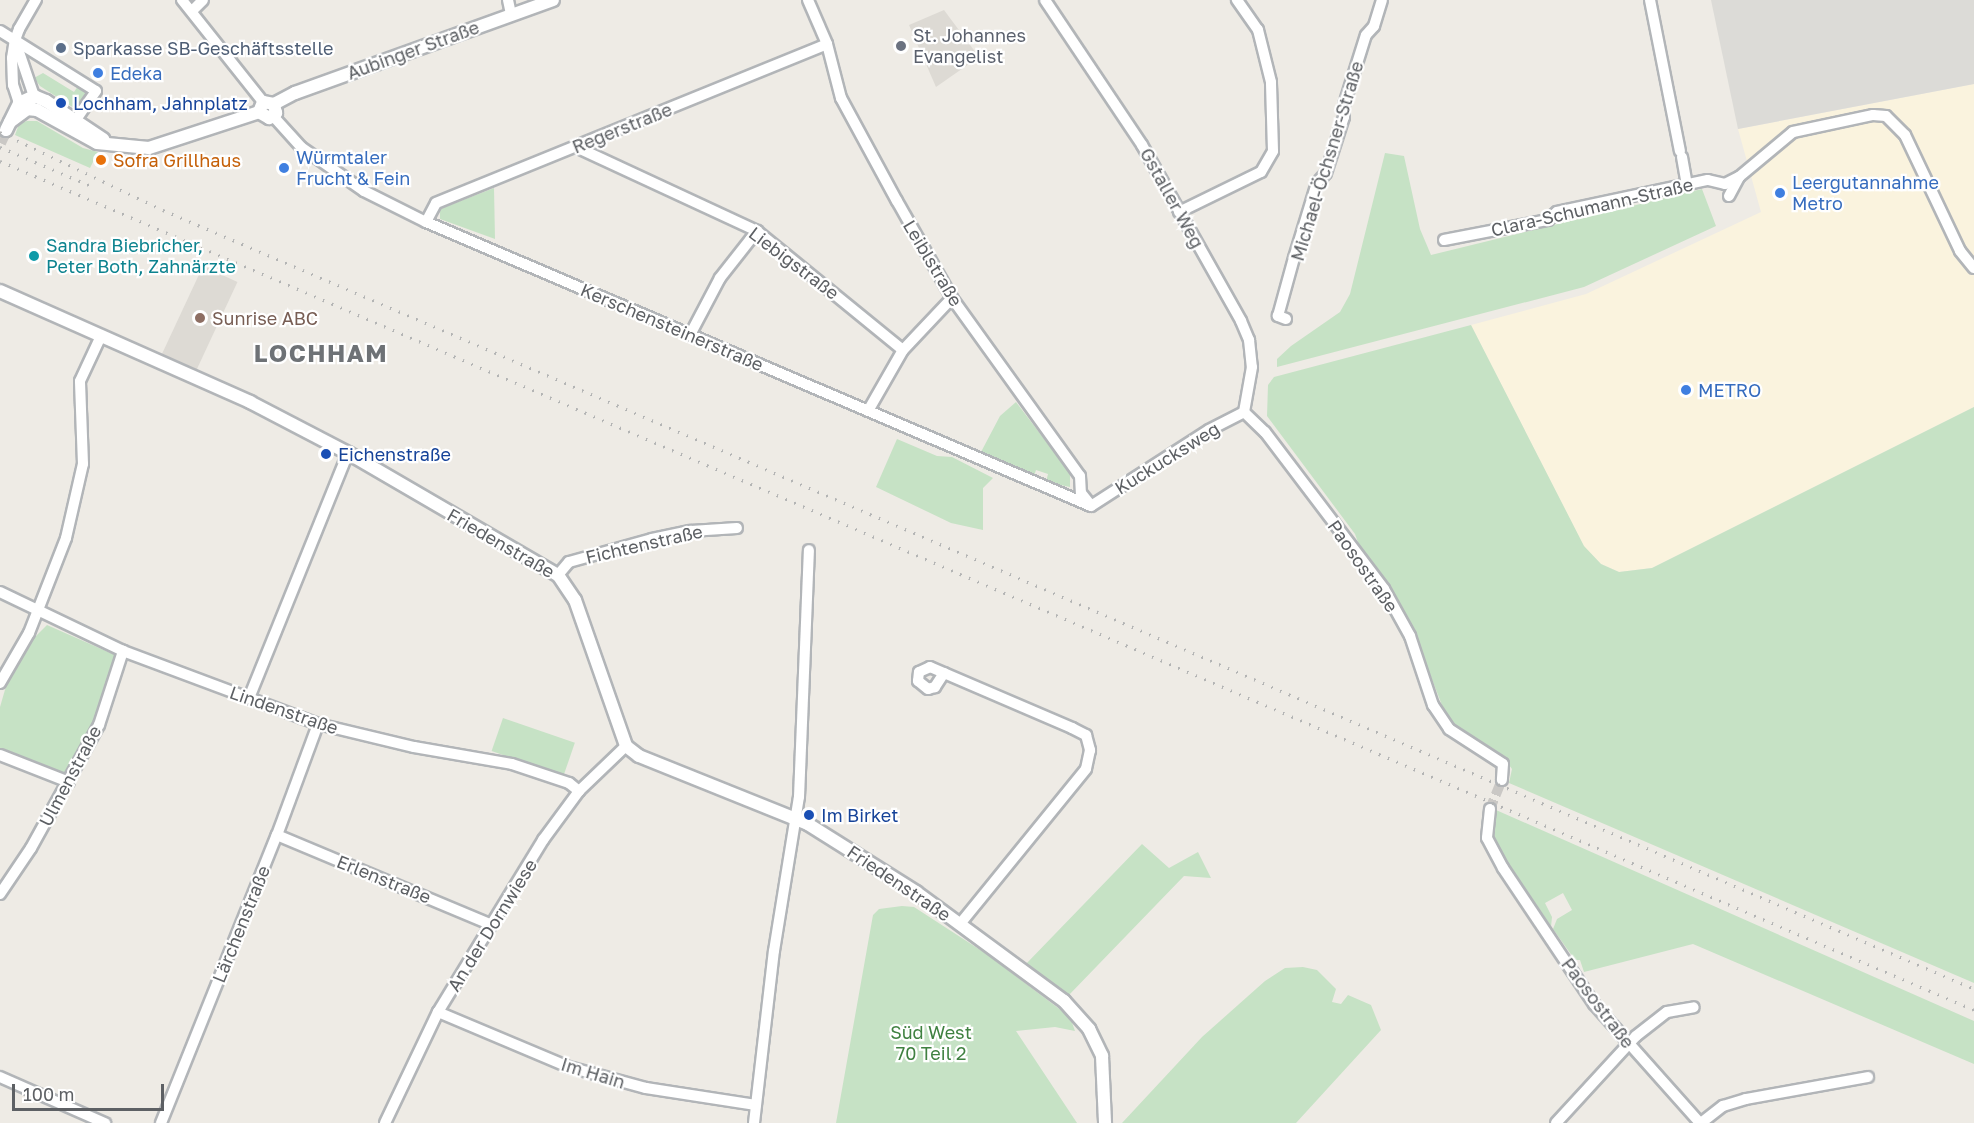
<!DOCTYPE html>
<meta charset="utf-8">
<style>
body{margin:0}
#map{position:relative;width:1974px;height:1123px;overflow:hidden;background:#eeebe5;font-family:"Golos Text",sans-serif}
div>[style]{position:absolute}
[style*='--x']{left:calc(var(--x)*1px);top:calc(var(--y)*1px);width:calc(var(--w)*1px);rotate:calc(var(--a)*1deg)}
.commercial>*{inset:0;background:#faf3de}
.industrial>*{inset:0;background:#dcdbd7}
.education>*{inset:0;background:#dddad4;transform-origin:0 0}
.green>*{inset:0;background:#c6e2c5;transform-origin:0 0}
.minor-tunnel>*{height:10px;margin-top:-5px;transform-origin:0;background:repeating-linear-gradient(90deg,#cac8c5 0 10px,transparent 0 15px)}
.tertiary-tunnel>*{height:12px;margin-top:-6px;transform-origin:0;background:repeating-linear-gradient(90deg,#cac8c5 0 12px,transparent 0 18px)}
.roads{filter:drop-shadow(2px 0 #b2b5b8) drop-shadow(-2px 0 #b2b5b8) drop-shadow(0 2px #b2b5b8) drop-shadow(0 -2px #b2b5b8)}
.minor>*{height:10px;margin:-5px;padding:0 5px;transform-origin:5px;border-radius:5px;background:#fff}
.tertiary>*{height:12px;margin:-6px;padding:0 6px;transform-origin:6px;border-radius:6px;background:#fff}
.rail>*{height:3px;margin-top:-1.5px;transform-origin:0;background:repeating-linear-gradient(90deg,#b3b4b4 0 1.5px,transparent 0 9.5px)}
.dots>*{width:16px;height:16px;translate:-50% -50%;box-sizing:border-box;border:3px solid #fff;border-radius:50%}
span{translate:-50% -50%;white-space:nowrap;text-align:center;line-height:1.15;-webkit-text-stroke:4.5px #fff;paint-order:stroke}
.worship-label{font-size:18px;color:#5b616d}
.left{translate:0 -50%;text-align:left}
.service-label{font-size:18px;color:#4e5e75}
.street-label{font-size:18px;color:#5d6064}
.shop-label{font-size:18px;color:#366cbe}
.transit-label{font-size:18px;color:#164399}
.food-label{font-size:18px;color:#c56008}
.culture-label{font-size:18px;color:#0d838f}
.education-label{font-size:18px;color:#785e54}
.park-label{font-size:18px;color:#3f8140}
.district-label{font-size:24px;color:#6e7276;font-weight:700;letter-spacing:1.5px}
.scale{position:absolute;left:12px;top:1084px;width:152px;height:27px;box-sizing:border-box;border:3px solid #5d6064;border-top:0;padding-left:8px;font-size:18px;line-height:21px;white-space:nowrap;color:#5d6064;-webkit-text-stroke:4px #fff;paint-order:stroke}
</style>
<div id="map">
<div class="commercial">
<i style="clip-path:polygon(1974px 84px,1974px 407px,1652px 568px,1619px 572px,1601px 564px,1584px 547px,1471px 325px,1586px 294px,1761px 212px,1738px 129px)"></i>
</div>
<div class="industrial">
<i style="clip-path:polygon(1711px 0,1974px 0,1974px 84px,1738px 129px)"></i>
</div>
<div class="education">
<i style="clip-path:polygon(944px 10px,979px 57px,936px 87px,909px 25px)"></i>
<i style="left:203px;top:266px;width:38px;height:98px;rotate:25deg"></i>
</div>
<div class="green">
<i style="clip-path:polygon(43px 73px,74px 92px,78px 86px,88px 93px,77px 110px,40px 86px,34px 78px)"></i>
<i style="clip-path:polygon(27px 121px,37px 121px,83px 148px,98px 152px,90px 168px,15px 135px,19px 124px)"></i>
<i style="clip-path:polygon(1385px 153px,1404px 156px,1420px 229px,1431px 255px,1702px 189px,1716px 226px,1584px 287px,1277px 367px,1277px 359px,1291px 346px,1340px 312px,1350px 294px)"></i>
<i style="clip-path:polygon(494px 188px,495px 239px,440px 219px,440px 209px)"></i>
<i style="clip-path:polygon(1471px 325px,1584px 546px,1601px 564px,1619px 572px,1652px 568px,1974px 407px,1974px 983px,1509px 783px,1512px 769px,1501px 754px,1448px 721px,1415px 635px,1388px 587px,1360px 548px,1355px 534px,1267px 416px,1268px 385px,1274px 377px)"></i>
<i style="clip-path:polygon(1016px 402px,1070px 473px,1070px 487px,1046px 482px,1048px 474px,1036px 470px,1034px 476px,981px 452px,1000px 416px)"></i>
<i style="clip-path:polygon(897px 439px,937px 456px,952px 457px,993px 478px,983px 488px,983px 530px,951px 523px,876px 487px)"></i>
<i style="clip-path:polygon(47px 625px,115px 655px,96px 720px,65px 775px,0 750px,0 707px,9px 676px,34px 638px)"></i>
<i style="left:503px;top:718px;width:76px;height:35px;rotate:19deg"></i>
<i style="clip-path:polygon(1496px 810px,1974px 1021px,1974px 1064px,1693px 944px,1584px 972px,1580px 960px,1575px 960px,1553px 929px,1557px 919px,1572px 910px,1563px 893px,1545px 903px,1552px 917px,1551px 927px,1498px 850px,1493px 837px)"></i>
<i style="clip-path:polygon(1142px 844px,1169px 868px,1198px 852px,1211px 878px,1184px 876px,1068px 996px,1061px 993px,1025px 965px)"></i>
<i style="clip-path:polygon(902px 906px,914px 907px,988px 955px,1070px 1017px,1075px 1031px,1055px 1027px,1016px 1031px,1077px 1123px,836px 1123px,873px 915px,879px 909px)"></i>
<i style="clip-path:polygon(1303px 967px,1317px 970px,1336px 989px,1332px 1002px,1341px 1004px,1348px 995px,1371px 1005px,1381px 1030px,1296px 1123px,1122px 1123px,1202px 1037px,1265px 981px,1285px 968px)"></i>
</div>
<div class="minor-tunnel">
<i style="--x:1490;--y:809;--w:31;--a:-68"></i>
</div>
<div class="tertiary-tunnel">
<i style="--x:0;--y:143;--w:14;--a:-65"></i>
</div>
<div class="roads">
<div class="minor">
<i style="--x:182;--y:0;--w:130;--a:51.5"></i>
<i style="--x:508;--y:0;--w:14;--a:78"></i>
<i style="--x:808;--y:0;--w:48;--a:66.6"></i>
<i style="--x:827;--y:44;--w:56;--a:75.5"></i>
<i style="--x:841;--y:98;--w:117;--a:61.5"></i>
<i style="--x:897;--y:201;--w:112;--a:60.4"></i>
<i style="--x:952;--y:298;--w:219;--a:54.3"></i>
<i style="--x:1080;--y:476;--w:17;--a:87"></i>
<i style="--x:1081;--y:493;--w:13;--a:51"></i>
<i style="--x:1045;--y:0;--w:174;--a:56.2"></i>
<i style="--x:1142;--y:145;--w:202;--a:60.6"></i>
<i style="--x:1241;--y:321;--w:21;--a:67"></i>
<i style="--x:1249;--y:340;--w:27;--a:84"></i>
<i style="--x:1252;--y:367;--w:46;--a:100.1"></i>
<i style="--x:1650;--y:0;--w:154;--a:78.8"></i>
<i style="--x:193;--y:10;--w:14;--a:-45"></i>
<i style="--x:0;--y:31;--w:113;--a:32"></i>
<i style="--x:96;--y:91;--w:35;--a:125"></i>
<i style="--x:15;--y:40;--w:59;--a:71.3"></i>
<i style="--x:34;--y:96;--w:15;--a:118"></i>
<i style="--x:27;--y:109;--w:10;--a:-143"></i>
<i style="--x:19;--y:103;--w:19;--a:-108"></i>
<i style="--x:13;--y:85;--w:27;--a:-92"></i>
<i style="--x:12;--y:58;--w:18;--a:-81"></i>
<i style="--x:15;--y:40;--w:12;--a:-70"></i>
<i style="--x:19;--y:29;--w:34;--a:-60"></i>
<i style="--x:273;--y:116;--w:42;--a:47.9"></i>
<i style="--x:301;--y:147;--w:77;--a:34.9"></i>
<i style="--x:364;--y:191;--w:69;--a:26.6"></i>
<i style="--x:426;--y:222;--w:723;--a:23.13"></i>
<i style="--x:576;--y:147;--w:200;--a:24.9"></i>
<i style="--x:757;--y:231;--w:188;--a:39.2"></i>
<i style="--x:1682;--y:157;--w:27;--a:80"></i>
<i style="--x:1729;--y:196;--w:21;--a:-62"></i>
<i style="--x:1739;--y:177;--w:70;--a:-39.8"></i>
<i style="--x:1793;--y:132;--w:82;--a:-12"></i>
<i style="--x:1873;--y:115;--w:13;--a:4"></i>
<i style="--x:1886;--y:116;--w:27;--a:45"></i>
<i style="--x:1905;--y:135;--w:128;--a:64.6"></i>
<i style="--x:1960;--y:251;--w:22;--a:51"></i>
<i style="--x:1179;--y:212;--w:91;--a:-26"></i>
<i style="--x:1261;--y:172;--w:24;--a:-60"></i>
<i style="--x:1273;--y:151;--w:69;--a:-91.7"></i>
<i style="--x:1271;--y:82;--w:54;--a:-104"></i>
<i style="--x:1258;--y:30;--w:37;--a:-125"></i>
<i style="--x:426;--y:222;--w:21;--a:-62"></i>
<i style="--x:436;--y:203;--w:422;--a:-22.1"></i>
<i style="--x:1444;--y:240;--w:106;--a:-10.9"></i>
<i style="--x:1548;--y:220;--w:12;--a:-42"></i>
<i style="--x:1557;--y:212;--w:154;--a:-12"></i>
<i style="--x:1708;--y:180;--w:17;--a:13"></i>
<i style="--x:1725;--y:184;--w:16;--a:-27"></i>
<i style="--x:1286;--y:319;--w:9;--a:-159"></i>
<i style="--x:1278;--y:316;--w:60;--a:-74.6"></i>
<i style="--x:1294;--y:258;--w:78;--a:-73"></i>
<i style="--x:1317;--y:183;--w:13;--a:-48"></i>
<i style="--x:1326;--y:173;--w:59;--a:-72.2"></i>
<i style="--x:1344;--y:117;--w:12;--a:-90"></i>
<i style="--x:1344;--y:105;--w:73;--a:-72.6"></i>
<i style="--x:1366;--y:35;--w:12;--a:-48"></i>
<i style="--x:1374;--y:26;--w:27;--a:-73"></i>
<i style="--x:691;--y:333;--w:62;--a:-62.2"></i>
<i style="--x:720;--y:278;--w:60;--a:-51.8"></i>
<i style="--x:868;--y:411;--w:70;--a:-60.2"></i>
<i style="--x:903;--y:350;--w:71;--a:-46.7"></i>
<i style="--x:1244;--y:412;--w:29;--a:44"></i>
<i style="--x:1265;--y:432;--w:197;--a:52.8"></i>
<i style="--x:1384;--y:589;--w:54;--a:61"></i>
<i style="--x:1410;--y:636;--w:73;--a:71.6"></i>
<i style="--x:1433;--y:705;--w:29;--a:56"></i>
<i style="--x:1449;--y:729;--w:64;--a:32.9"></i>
<i style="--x:1503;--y:764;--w:16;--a:94"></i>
<i style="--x:1091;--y:506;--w:140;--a:-32.8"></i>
<i style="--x:1209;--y:430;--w:39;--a:-27"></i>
<i style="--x:558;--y:575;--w:17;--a:-50"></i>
<i style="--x:569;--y:562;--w:86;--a:-15.5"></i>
<i style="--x:652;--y:539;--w:40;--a:-12"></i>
<i style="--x:691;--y:531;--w:46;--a:-3.7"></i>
<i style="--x:0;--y:592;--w:136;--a:25.6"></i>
<i style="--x:123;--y:651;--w:208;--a:20.5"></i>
<i style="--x:318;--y:724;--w:99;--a:13.5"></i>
<i style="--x:414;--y:747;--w:99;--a:9.8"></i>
<i style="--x:512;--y:764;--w:60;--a:18.4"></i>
<i style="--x:569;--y:783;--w:13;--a:39"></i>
<i style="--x:944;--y:673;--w:17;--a:123"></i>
<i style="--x:935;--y:687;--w:7;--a:164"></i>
<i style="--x:928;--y:689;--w:13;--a:-141"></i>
<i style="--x:918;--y:681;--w:9;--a:-84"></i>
<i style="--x:919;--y:672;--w:12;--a:-24"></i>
<i style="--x:930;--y:667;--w:155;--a:23.2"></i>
<i style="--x:1072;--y:728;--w:16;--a:27"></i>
<i style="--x:1086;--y:735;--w:16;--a:75"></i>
<i style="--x:1090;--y:750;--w:19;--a:102"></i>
<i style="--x:1086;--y:769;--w:200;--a:129.1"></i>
<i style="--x:0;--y:683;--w:58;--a:-59.9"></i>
<i style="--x:29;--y:633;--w:102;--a:-68.7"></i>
<i style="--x:66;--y:538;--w:76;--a:-77.1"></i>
<i style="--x:83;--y:464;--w:83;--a:-92.1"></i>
<i style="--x:80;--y:381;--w:50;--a:-65"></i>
<i style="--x:249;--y:698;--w:264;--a:-68"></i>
<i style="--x:0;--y:755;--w:74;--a:21.4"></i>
<i style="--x:1490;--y:809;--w:29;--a:96"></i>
<i style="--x:1487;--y:838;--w:34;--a:62"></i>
<i style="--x:1503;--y:868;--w:164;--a:56.2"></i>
<i style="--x:1594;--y:1004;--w:159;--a:48.3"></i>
<i style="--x:277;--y:835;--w:231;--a:22.7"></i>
<i style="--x:0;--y:894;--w:55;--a:-56"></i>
<i style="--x:31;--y:848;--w:141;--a:-61.1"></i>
<i style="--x:99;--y:725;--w:78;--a:-72"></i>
<i style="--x:438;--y:1012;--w:142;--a:22.8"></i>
<i style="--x:569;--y:1067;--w:80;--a:15.3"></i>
<i style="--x:646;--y:1088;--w:111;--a:8.8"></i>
<i style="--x:0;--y:1077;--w:115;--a:23.7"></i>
<i style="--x:161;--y:1123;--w:310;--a:-68.1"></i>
<i style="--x:277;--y:835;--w:118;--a:-69.7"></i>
<i style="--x:385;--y:1123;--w:123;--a:-64.5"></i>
<i style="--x:438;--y:1012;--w:202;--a:-58.6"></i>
<i style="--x:543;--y:840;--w:61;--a:-53.7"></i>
<i style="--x:579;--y:791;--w:65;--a:-43.8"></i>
<i style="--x:754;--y:1123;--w:173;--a:-83.4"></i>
<i style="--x:774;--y:951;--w:156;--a:-80.8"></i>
<i style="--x:799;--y:797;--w:247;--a:-87.7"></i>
<i style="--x:1556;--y:1123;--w:118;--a:-47.4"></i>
<i style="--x:1636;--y:1036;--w:39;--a:-38"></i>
<i style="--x:1667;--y:1012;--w:27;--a:-10"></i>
<i style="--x:1701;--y:1123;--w:28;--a:-38"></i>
<i style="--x:1723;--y:1106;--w:24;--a:-17"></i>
<i style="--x:1746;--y:1099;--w:124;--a:-10.2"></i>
</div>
<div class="tertiary">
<i style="--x:274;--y:104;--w:24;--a:-28"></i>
<i style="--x:295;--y:93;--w:274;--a:-19.8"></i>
<i style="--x:259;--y:112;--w:12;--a:31"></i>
<i style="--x:269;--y:118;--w:9;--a:-36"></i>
<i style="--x:276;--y:113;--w:9;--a:-103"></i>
<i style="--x:259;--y:112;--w:11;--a:-68"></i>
<i style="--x:263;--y:102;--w:11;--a:10"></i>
<i style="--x:10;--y:122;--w:21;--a:-37"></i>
<i style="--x:27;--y:109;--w:10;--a:6"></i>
<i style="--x:37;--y:110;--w:68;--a:28.8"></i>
<i style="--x:97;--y:143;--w:52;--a:5.5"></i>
<i style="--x:149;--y:148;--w:116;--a:-18.1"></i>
<i style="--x:6;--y:130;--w:30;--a:-64"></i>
<i style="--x:19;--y:103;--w:17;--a:-25"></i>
<i style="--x:34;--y:96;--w:13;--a:23"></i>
<i style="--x:46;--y:101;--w:69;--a:33.7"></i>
<i style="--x:0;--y:291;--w:274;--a:23.9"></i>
<i style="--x:250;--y:402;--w:110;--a:27.5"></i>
<i style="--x:348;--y:453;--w:243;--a:30.2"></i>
<i style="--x:558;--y:575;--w:30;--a:56"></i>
<i style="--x:575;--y:600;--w:155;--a:70.7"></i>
<i style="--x:626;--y:746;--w:16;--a:38"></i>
<i style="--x:639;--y:756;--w:182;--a:21.9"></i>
<i style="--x:808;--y:824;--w:128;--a:32.2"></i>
<i style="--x:916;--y:892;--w:184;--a:36.4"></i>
<i style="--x:1064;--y:1001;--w:38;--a:48"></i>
<i style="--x:1089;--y:1029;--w:30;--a:64"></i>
<i style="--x:1102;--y:1056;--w:67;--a:87.4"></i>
</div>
</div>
<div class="rail">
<i style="--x:0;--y:132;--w:181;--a:25.6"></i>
<i style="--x:163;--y:210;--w:1971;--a:23.27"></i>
<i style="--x:0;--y:147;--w:97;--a:23.1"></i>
<i style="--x:0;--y:161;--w:2149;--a:23.27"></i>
</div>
<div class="dots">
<i style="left:901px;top:46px;background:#6b7280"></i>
<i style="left:61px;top:48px;background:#5c6f8a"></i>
<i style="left:98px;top:73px;background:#3f7fe0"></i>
<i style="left:61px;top:103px;background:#1a4fb4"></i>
<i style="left:101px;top:160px;background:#e8710a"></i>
<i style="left:284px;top:168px;background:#3f7fe0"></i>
<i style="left:1780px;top:193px;background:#3f7fe0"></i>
<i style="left:34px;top:256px;background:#0f9aa8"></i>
<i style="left:200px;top:318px;background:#8d6e63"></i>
<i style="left:1686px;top:390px;background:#3f7fe0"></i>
<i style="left:326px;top:454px;background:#1a4fb4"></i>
<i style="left:809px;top:815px;background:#1a4fb4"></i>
</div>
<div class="worship-label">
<span class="left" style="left:913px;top:46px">St. Johannes<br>Evangelist</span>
</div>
<div class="service-label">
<span class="left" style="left:73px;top:48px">Sparkasse SB-Geschäftsstelle</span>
</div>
<div class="street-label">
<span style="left:413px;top:50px;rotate:-20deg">Aubinger Straße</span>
<span style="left:622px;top:128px;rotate:-22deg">Regerstraße</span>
<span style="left:1327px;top:161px;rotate:-73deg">Michael-Öchsner-Straße</span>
<span style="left:1172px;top:198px;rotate:61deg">Gstaller Weg</span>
<span style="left:1592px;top:207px;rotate:-13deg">Clara-Schumann-Straße</span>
<span style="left:794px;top:263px;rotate:37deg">Liebigstraße</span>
<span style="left:933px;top:263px;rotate:59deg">Leiblstraße</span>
<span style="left:672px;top:327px;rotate:23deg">Kerschensteinerstraße</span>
<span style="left:1167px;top:458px;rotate:-32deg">Kuckucksweg</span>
<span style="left:501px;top:543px;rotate:30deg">Friedenstraße</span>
<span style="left:644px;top:544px;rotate:-13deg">Fichtenstraße</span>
<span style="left:1363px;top:566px;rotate:55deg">Paosostraße</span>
<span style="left:284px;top:710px;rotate:19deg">Lindenstraße</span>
<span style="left:70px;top:776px;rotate:-62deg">Ulmenstraße</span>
<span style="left:384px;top:879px;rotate:22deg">Erlenstraße</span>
<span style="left:899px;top:883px;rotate:34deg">Friedenstraße</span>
<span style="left:241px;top:924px;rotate:-68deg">Lärchenstraße</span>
<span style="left:492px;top:925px;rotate:-58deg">An der Dornwiese</span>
<span style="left:1598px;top:1003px;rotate:53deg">Paosostraße</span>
<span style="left:593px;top:1073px;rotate:17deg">Im Hain</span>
</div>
<div class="shop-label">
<span class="left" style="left:110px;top:73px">Edeka</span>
<span class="left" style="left:296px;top:168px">Würmtaler<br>Frucht &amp; Fein</span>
<span class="left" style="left:1792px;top:193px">Leergutannahme<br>Metro</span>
<span class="left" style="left:1698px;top:390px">METRO</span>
</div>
<div class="transit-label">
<span class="left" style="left:73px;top:103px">Lochham, Jahnplatz</span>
<span class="left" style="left:338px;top:454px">Eichenstraße</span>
<span class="left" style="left:821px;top:815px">Im Birket</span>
</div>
<div class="food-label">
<span class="left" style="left:113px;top:160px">Sofra Grillhaus</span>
</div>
<div class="culture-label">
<span class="left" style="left:46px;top:256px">Sandra Biebricher,<br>Peter Both, Zahnärzte</span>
</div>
<div class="education-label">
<span class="left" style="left:212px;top:318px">Sunrise ABC</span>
</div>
<div class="park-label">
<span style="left:931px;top:1043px">Süd West<br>70 Teil 2</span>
</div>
<div class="district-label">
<span style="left:321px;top:353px">LOCHHAM</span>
</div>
<div class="scale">100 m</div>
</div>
